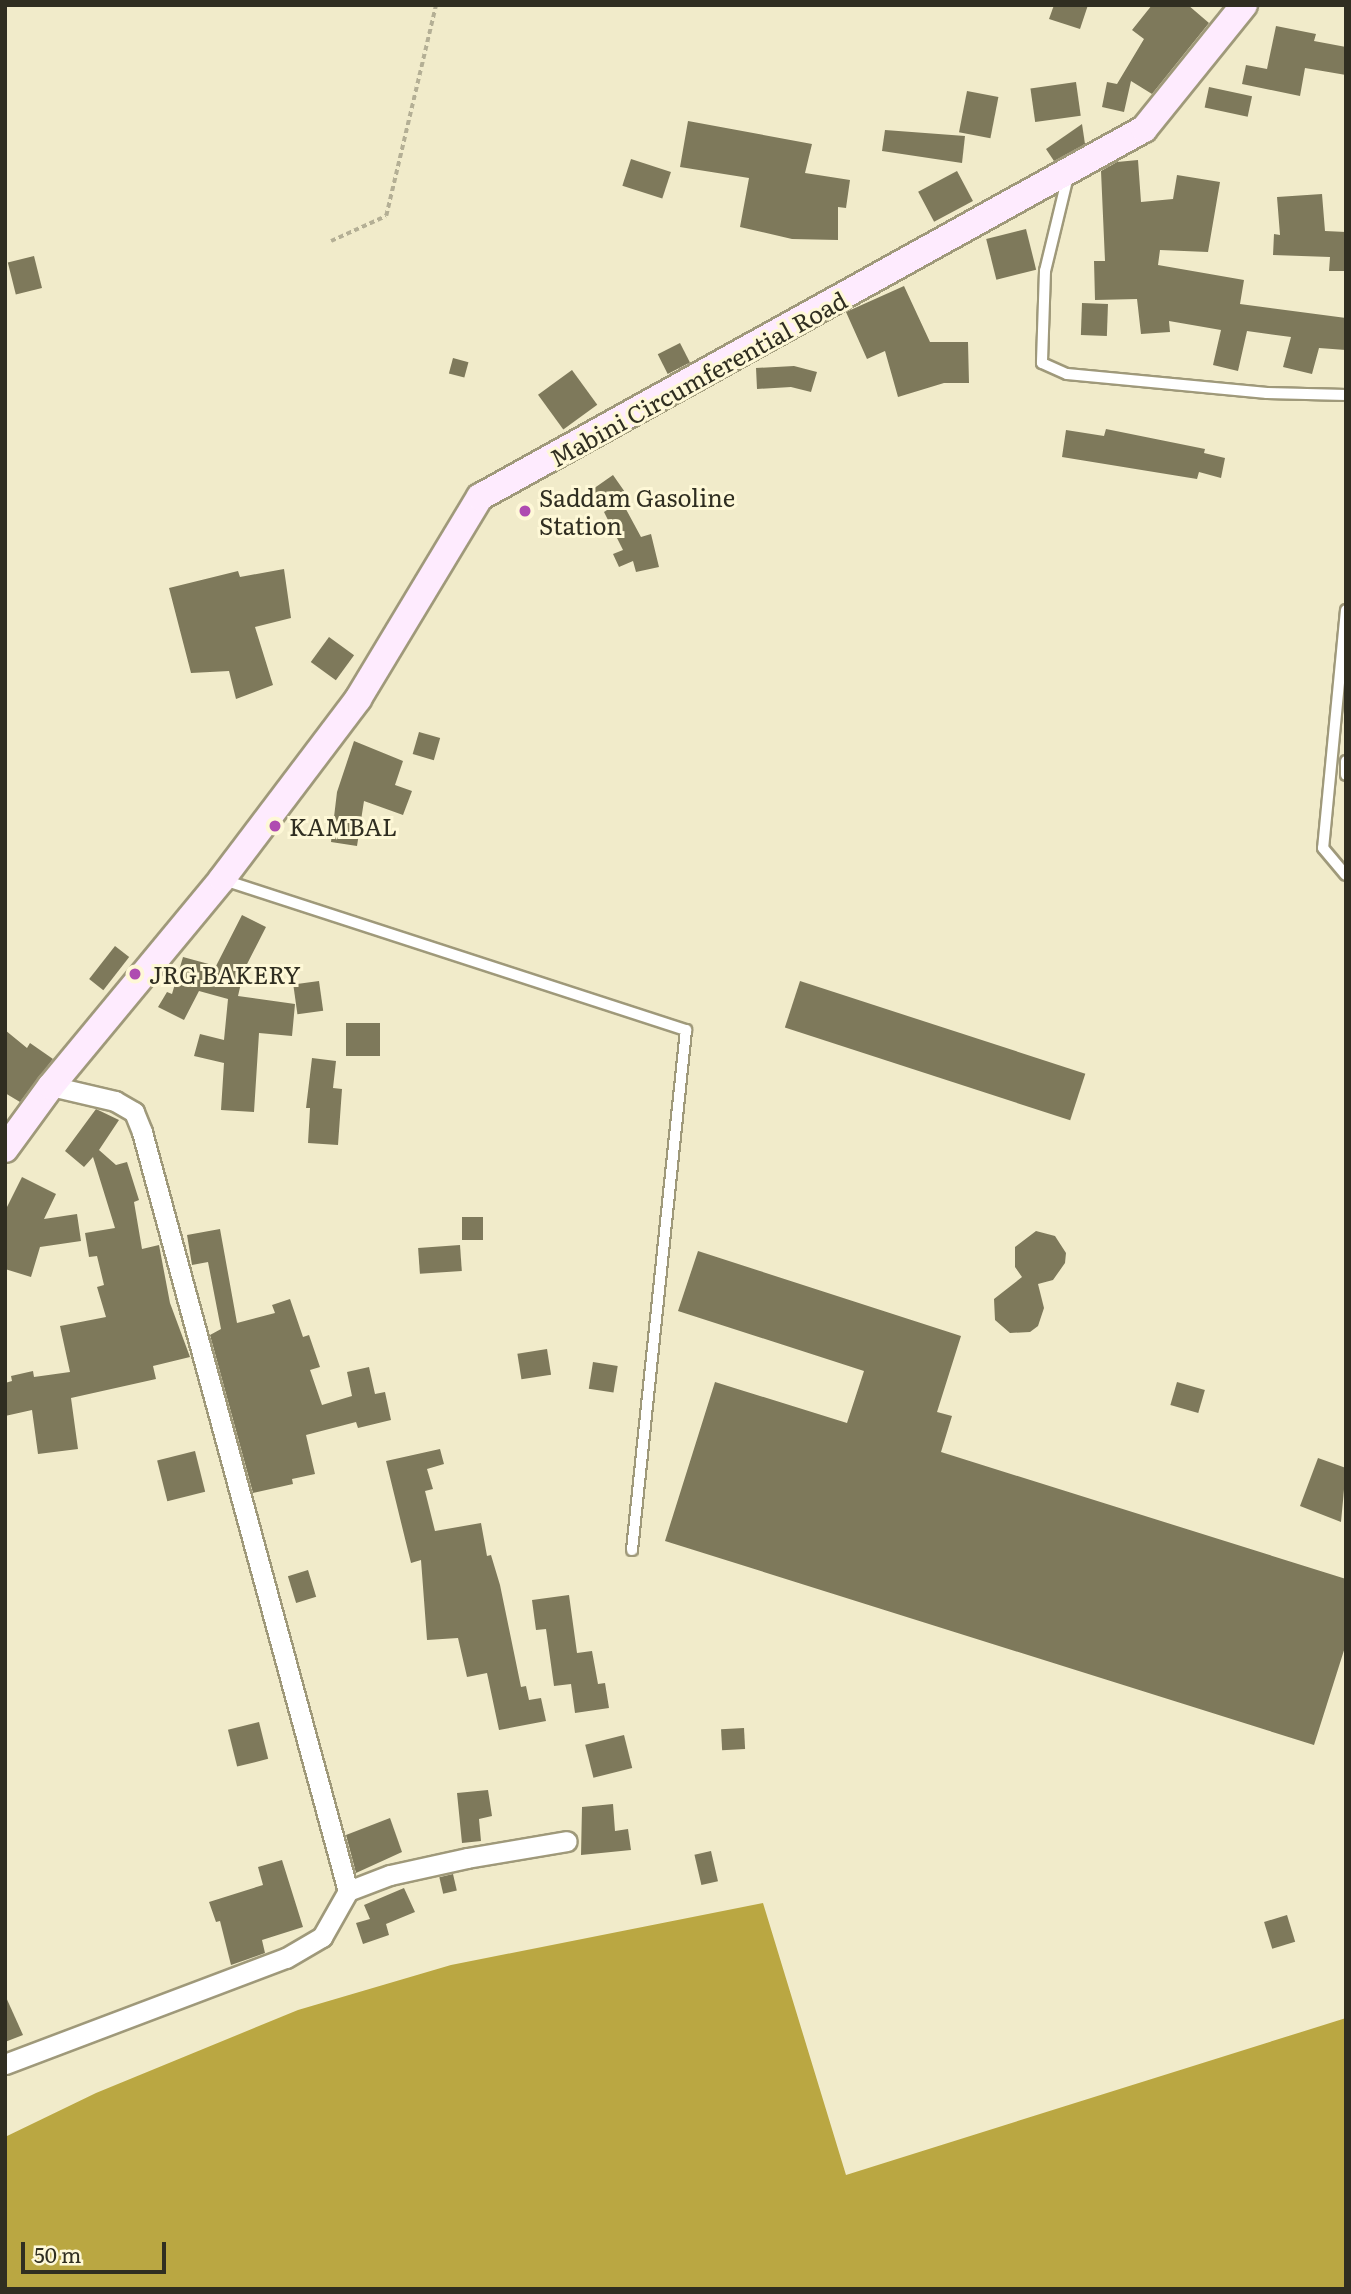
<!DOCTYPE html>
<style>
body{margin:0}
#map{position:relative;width:1351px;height:2294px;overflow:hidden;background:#f1ebca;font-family:Literata,serif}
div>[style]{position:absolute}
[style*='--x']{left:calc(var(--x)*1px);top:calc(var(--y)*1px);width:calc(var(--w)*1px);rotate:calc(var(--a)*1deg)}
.water>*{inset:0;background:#baa742}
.building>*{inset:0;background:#7e795b;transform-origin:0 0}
.path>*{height:3.5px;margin-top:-1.75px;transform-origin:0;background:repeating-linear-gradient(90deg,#b4af95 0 5px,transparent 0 8.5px)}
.roads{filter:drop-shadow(2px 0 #9f997a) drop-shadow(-2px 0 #9f997a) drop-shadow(0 2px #9f997a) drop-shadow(0 -2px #9f997a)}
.lane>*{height:10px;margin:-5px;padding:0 5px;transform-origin:5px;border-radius:5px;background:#fff}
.street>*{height:19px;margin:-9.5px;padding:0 9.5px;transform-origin:9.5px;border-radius:9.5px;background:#fff}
.secondary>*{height:26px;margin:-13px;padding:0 13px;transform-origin:13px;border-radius:13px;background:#feebfe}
.dots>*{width:19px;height:19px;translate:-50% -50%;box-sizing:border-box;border:4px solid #fef8d7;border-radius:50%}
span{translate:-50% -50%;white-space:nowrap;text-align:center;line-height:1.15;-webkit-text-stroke:6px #fef8d7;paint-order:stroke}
.street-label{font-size:24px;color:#302e21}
.poi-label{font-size:24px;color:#302e21}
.left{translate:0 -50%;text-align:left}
.frame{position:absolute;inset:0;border:7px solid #302e21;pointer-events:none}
.scale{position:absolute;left:21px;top:2242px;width:145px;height:32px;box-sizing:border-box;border:4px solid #302e21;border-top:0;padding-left:9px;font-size:21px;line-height:24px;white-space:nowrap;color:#302e21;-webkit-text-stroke:5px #fef8d7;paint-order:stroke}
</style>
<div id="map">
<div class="water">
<i style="clip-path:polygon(763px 1903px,846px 2175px,1346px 2018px,1346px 2289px,5px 2289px,5px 2137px,96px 2093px,298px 2010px,451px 1965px)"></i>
</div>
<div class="building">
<i style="clip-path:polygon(1054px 5px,1088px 5px,1080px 29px,1049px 19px)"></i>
<i style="clip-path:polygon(1152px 5px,1188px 5px,1209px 23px,1152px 94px,1131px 81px,1124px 112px,1102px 107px,1107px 82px,1117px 84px,1144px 39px,1132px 30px)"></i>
<i style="clip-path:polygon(1276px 26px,1316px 34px,1314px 41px,1346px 47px,1346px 75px,1305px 68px,1300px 96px,1242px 84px,1246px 65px,1267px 69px)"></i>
<i style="left:1076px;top:82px;width:34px;height:46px;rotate:82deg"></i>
<i style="left:1209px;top:87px;width:44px;height:21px;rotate:12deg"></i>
<i style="left:967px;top:91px;width:32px;height:42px;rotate:11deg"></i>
<i style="clip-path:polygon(688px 121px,812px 144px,805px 173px,850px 180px,846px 208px,838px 207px,838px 240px,792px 239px,740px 227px,749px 178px,680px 167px)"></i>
<i style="clip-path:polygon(1082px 124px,1085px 144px,1054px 161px,1046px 149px)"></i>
<i style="clip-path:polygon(885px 130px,965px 136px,962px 163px,882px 151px)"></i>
<i style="left:631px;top:159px;width:42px;height:28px;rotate:18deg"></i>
<i style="clip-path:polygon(1138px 160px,1141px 202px,1173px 199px,1177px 175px,1220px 182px,1208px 252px,1160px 250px,1158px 265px,1244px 280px,1240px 304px,1346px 318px,1346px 350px,1319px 348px,1312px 374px,1283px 367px,1291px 337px,1247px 331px,1238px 371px,1213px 365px,1221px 330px,1169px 321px,1170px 332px,1141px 334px,1137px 299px,1095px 300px,1094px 261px,1105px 261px,1101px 171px,1117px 162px)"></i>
<i style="left:957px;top:171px;width:34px;height:44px;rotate:62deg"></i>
<i style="clip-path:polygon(1322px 194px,1325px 231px,1346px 232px,1346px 271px,1329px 271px,1330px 257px,1273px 255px,1274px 234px,1280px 235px,1277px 197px)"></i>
<i style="left:1026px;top:229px;width:42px;height:41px;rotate:76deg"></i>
<i style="left:34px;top:256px;width:33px;height:27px;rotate:76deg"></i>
<i style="clip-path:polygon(904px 286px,930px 342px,968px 342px,969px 383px,944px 383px,898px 397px,885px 351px,867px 359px,846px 312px)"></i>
<i style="left:1082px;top:303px;width:26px;height:32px;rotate:2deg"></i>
<i style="left:680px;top:343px;width:22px;height:25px;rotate:63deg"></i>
<i style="left:453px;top:358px;width:16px;height:16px;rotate:15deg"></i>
<i style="clip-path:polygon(794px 366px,817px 372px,811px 392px,791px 387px,757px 389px,756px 368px)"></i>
<i style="left:572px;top:370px;width:43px;height:42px;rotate:54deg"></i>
<i style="clip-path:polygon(1106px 429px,1205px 449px,1204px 453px,1225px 458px,1221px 478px,1199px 472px,1197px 479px,1062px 457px,1066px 430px,1104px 436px)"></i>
<i style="clip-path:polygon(613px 475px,627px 495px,621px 500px,641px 537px,651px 534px,659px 567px,636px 572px,633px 561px,619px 567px,613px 554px,623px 550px,604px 512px,607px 510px,593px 489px)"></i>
<i style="clip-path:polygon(284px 569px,291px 618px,255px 627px,273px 685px,236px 699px,229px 671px,191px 673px,169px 588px,238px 571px,240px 577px)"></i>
<i style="left:329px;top:637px;width:31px;height:31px;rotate:36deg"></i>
<i style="left:419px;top:732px;width:22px;height:23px;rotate:16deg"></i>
<i style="clip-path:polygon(354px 741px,403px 761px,395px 785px,412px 791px,403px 815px,364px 801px,357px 846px,331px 842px,337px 792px)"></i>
<i style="clip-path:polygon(242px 915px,266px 927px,244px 970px,238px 996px,295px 1004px,292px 1036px,259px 1033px,254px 1112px,221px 1110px,224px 1063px,194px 1056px,200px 1034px,224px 1040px,228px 999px,199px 991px,184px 1020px,158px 1007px,167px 992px,172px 994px,183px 957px,216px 966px)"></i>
<i style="left:115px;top:946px;width:18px;height:42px;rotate:38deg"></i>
<i style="left:319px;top:981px;width:30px;height:26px;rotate:82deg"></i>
<i style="left:800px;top:981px;width:300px;height:49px;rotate:18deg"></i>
<i style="left:346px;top:1023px;width:34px;height:33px"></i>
<i style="clip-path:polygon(5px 1030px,27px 1048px,30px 1043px,53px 1059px,20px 1102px,5px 1093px)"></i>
<i style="clip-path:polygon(312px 1058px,336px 1061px,333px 1088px,342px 1089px,338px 1145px,308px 1143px,310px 1108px,306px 1108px)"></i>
<i style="clip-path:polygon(96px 1109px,119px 1120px,99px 1150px,116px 1165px,127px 1162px,139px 1200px,134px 1202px,142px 1249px,159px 1245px,170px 1303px,190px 1357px,153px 1366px,156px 1379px,71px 1398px,78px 1449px,38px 1454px,32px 1410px,5px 1416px,5px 1383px,12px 1381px,11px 1376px,33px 1371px,34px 1377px,70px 1372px,60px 1326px,106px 1317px,97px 1287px,104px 1285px,97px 1256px,89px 1257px,85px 1233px,115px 1228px,93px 1157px,84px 1167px,65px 1151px)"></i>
<i style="clip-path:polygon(22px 1177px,56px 1194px,44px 1219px,77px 1214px,81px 1241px,40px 1247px,31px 1277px,5px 1269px,5px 1211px)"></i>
<i style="left:462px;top:1217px;width:21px;height:23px"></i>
<i style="clip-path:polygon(220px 1229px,237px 1323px,275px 1313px,272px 1305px,290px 1299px,303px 1337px,309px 1335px,320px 1367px,310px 1370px,322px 1405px,352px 1396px,347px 1372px,369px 1367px,375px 1394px,385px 1392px,391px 1420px,358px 1428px,356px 1422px,306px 1435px,315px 1474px,292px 1479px,293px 1484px,253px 1493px,210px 1335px,221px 1329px,208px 1262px,192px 1265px,187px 1235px)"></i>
<i style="clip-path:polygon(1036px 1231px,1055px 1236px,1066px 1253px,1065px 1263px,1053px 1280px,1038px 1284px,1044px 1308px,1038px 1326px,1030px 1332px,1010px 1333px,995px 1320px,994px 1299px,1022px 1277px,1015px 1267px,1015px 1247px)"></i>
<i style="left:460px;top:1245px;width:26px;height:42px;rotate:86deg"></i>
<i style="clip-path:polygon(698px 1251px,961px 1336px,937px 1412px,952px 1416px,941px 1452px,1346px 1579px,1346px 1644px,1314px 1745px,665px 1541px,715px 1382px,847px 1423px,864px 1371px,678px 1311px)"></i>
<i style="left:547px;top:1349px;width:26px;height:30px;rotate:81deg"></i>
<i style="left:593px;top:1362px;width:25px;height:27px;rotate:9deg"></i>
<i style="left:1177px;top:1382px;width:29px;height:24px;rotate:16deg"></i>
<i style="clip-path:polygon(440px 1449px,444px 1464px,427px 1469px,433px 1489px,425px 1491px,435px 1531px,481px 1523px,487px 1556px,491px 1555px,500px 1585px,521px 1687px,526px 1686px,529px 1700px,541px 1698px,546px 1721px,499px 1730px,487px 1673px,467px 1677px,458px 1638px,427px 1640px,421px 1560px,411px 1563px,386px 1461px)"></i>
<i style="left:195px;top:1451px;width:42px;height:39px;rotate:76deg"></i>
<i style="clip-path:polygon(1318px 1458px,1346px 1468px,1341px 1522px,1300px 1506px)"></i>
<i style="left:308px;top:1570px;width:28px;height:21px;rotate:73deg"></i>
<i style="clip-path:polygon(569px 1595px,577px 1653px,592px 1651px,598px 1684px,605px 1683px,609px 1708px,575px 1713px,571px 1684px,554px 1686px,546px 1629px,536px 1630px,532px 1600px)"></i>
<i style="left:259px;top:1722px;width:38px;height:32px;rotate:76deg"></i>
<i style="left:744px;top:1728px;width:21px;height:23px;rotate:87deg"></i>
<i style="left:624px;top:1735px;width:34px;height:40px;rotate:76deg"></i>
<i style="clip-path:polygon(488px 1790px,492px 1816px,479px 1819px,481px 1841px,462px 1843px,457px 1793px)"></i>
<i style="clip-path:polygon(613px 1804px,615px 1831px,628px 1829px,631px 1850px,581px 1855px,582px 1807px)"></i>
<i style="clip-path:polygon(390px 1818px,402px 1852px,356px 1873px,346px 1835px)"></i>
<i style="left:711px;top:1851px;width:31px;height:17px;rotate:77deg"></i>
<i style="clip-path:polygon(282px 1860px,303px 1927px,262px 1940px,265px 1953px,231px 1965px,220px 1921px,216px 1922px,209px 1902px,263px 1885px,258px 1867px)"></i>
<i style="left:453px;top:1874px;width:17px;height:14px;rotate:77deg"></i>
<i style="clip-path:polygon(404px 1888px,415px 1912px,386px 1924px,389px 1935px,363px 1944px,356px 1923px,370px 1919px,364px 1905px)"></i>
<i style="left:1287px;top:1915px;width:28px;height:24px;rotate:73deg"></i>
<i style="clip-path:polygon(5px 1995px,23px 2035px,5px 2042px)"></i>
</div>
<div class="path">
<i style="--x:331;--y:241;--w:60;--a:-24.4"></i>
<i style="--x:386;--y:216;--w:217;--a:-76.7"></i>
</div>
<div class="roads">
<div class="lane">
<i style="--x:1068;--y:176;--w:98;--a:103.6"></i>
<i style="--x:1045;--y:271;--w:92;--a:91.9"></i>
<i style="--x:1042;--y:363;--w:27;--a:24"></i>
<i style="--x:1067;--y:374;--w:201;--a:5.4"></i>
<i style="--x:1267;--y:393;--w:79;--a:1.5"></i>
<i style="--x:1346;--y:610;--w:239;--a:95.5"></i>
<i style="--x:1323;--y:848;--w:35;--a:50"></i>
<i style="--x:1346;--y:761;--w:14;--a:90"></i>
<i style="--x:224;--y:880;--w:486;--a:18"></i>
<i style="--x:686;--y:1030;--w:523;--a:95.93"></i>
</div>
<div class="street">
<i style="--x:51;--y:1086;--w:66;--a:13.2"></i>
<i style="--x:115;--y:1101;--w:22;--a:30"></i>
<i style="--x:134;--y:1112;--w:22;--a:68"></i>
<i style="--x:142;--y:1132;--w:786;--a:74.82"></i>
<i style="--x:5;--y:2064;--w:300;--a:-20.7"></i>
<i style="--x:286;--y:1958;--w:42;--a:-30.3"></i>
<i style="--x:322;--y:1937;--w:53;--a:-60.5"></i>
<i style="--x:348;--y:1891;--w:45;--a:-20.9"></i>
<i style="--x:390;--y:1875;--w:79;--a:-12.4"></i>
<i style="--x:467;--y:1858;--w:101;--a:-9.6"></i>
</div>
<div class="secondary">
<i style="--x:5;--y:1149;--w:78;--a:-53.9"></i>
<i style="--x:51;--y:1086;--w:268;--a:-50.4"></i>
<i style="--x:222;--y:879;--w:226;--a:-52.9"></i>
<i style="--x:358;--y:699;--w:236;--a:-58.9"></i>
<i style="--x:480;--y:497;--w:759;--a:-29"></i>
<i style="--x:1144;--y:129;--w:159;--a:-51.1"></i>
</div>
</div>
<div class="dots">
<i style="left:525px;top:511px;background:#af4bb1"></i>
<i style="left:275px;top:826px;background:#af4bb1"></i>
<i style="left:135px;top:974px;background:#af4bb1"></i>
</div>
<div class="street-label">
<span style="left:698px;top:378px;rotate:-29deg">Mabini Circumferential Road</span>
</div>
<div class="poi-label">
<span class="left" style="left:539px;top:511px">Saddam Gasoline<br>Station</span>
<span class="left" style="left:289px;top:826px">KAMBAL</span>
<span class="left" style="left:149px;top:974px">JRG BAKERY</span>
</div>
<div class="frame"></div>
<div class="scale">50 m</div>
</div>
